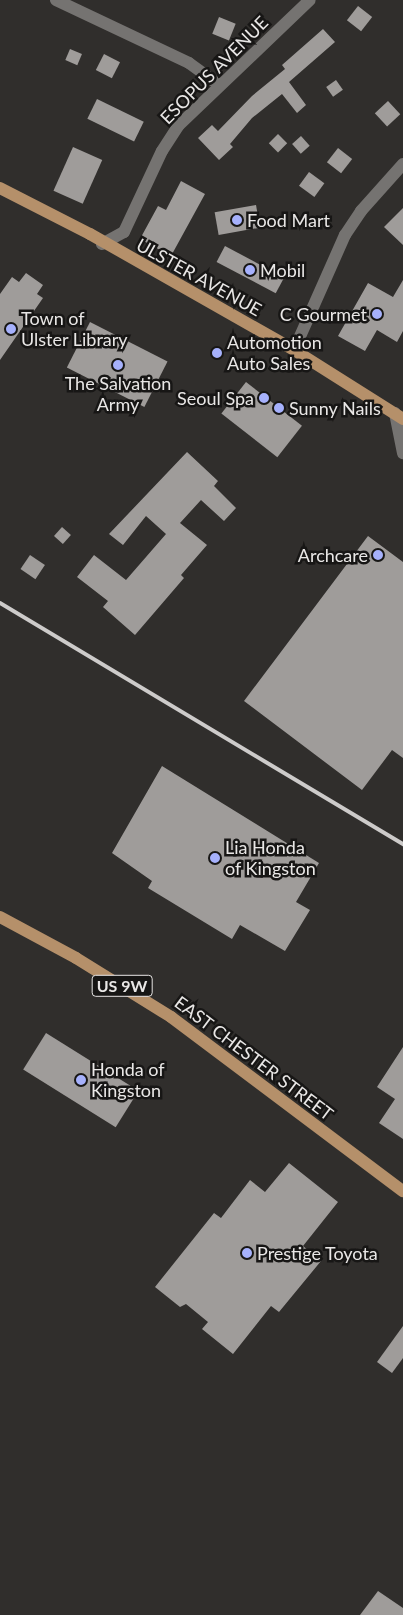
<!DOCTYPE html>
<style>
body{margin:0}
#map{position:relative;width:403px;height:1615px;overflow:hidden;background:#302e2c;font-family:Lato,sans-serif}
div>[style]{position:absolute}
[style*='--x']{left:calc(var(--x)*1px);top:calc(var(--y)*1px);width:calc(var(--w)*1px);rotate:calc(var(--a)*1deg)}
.building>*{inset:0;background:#9f9c9a;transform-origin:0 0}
.minor>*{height:12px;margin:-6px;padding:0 6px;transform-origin:6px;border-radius:6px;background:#757371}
.major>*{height:12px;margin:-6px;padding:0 6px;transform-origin:6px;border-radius:6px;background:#b5906a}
.rail>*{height:4px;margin:-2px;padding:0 2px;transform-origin:2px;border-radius:2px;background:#cdcbca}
.dots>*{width:14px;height:14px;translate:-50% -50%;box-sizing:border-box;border:2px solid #171615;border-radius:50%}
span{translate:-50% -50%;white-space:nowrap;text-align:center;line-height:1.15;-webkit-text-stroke:5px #171615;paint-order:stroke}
.shield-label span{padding:1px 4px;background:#171615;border:1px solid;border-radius:4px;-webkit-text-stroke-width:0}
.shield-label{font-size:16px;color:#e9e7e6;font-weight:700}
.street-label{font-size:18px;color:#e9e7e6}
.poi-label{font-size:18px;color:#e9e7e6}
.left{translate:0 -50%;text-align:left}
.right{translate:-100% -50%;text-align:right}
</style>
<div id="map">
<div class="building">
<i style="left:358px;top:6px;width:18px;height:18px;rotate:38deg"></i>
<i style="left:219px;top:17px;width:18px;height:18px;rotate:22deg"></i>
<i style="clip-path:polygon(323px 29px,335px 42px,289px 82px,306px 105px,297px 113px,282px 94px,252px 118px,230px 144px,233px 147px,219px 160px,198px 138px,212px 125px,218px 131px,252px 96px,285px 69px,282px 65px)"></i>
<i style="left:70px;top:49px;width:13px;height:12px;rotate:23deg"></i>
<i style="left:104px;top:54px;width:18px;height:18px;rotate:27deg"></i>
<i style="left:336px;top:80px;width:12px;height:12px;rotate:55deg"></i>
<i style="left:97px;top:99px;width:52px;height:22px;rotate:26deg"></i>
<i style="left:388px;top:101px;width:18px;height:18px;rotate:47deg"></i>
<i style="left:278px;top:134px;width:13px;height:13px;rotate:45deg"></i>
<i style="left:301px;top:136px;width:13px;height:12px;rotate:48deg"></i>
<i style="left:73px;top:147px;width:32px;height:48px;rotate:24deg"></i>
<i style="left:338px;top:148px;width:18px;height:18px;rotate:38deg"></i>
<i style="left:309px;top:172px;width:19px;height:17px;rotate:36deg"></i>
<i style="clip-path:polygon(181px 181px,205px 194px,171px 256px,140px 239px,158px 206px,166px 210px)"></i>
<i style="left:256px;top:205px;width:23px;height:42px;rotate:80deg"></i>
<i style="clip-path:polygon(403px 208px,403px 245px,384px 227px)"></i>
<i style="left:225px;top:246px;width:67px;height:18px;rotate:28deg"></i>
<i style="clip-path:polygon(26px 273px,43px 285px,37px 294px,43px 298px,0 360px,0 294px,12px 277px,19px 282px)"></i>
<i style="clip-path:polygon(403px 280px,403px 331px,397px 342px,377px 330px,365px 351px,338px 336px,368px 283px,393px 297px)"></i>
<i style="left:90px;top:322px;width:87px;height:51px;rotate:27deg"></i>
<i style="left:246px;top:382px;width:71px;height:40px;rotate:38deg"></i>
<i style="clip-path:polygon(187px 452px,218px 481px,214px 486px,236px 508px,224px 521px,201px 500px,180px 523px,207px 545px,181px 575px,184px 578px,135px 635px,103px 607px,108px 601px,77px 577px,94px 555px,126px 580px,166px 534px,146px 516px,123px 545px,109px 534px)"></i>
<i style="left:62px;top:527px;width:12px;height:12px;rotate:42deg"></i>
<i style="clip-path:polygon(368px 536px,403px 562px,403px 758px,392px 750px,362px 790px,244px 701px)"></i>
<i style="left:30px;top:555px;width:18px;height:17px;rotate:34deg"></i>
<i style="clip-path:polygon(162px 766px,319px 863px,296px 902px,310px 910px,285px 951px,240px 925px,232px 939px,148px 888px,152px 881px,112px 853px)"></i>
<i style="left:46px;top:1033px;width:109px;height:43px;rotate:32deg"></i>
<i style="clip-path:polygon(403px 1047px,403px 1139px,379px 1123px,395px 1099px,377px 1087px)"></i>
<i style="clip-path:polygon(289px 1163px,338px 1202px,303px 1246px,321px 1261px,279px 1312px,271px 1306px,233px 1354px,202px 1329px,208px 1322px,186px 1304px,180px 1307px,155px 1287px,214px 1213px,221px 1218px,250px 1180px,265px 1192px)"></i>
<i style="clip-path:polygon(403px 1326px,403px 1358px,392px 1373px,377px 1362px)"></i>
<i style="clip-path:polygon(378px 1591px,403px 1608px,403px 1615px,360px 1615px)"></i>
</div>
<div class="minor">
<i style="--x:56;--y:0;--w:147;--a:25.3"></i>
<i style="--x:189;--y:63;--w:37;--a:36"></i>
<i style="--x:102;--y:244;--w:25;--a:-29"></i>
<i style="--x:124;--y:232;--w:89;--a:-64.9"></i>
<i style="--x:162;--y:151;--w:30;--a:-57"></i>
<i style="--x:178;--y:126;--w:182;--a:-43.7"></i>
<i style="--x:294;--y:350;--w:126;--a:-66.1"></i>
<i style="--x:345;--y:235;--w:29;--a:-56"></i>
<i style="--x:361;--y:211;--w:63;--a:-48.2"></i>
<i style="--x:395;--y:413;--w:41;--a:78.7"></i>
</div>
<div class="major">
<i style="--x:0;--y:188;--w:101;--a:27.1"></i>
<i style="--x:90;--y:234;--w:235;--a:29.6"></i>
<i style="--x:294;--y:350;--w:129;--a:32.3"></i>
<i style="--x:0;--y:917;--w:86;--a:28.3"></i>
<i style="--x:76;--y:958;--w:112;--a:31.8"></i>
<i style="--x:171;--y:1017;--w:290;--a:36.9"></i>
</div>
<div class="rail">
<i style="--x:0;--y:603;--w:470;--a:30.9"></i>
</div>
<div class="dots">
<i style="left:237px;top:220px;background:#a6b1fc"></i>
<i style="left:250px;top:270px;background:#a6b1fc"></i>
<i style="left:377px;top:314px;background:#a6b1fc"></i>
<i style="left:11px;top:329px;background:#a6b1fc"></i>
<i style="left:217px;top:353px;background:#a6b1fc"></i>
<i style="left:118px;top:365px;background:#a6b1fc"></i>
<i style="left:264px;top:398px;background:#a6b1fc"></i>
<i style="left:279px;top:408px;background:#a6b1fc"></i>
<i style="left:378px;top:555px;background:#a6b1fc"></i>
<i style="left:215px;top:858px;background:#a6b1fc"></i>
<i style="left:81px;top:1080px;background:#a6b1fc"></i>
<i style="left:247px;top:1253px;background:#a6b1fc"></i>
</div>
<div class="shield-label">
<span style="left:122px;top:986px">US 9W</span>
</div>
<div class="street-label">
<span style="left:214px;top:70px;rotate:-45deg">ESOPUS AVENUE</span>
<span style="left:199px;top:277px;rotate:29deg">ULSTER AVENUE</span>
<span style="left:254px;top:1058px;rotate:37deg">EAST CHESTER STREET</span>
</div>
<div class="poi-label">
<span class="left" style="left:247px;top:220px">Food Mart</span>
<span class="left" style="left:260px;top:270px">Mobil</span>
<span class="right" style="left:367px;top:314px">C Gourmet</span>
<span class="left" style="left:21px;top:329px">Town of<br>Ulster Library</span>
<span class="left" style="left:227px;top:353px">Automotion<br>Auto Sales</span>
<span style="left:118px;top:394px">The Salvation<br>Army</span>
<span class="right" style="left:254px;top:398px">Seoul Spa</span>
<span class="left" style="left:289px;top:408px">Sunny Nails</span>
<span class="right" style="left:368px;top:555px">Archcare</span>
<span class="left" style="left:225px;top:858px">Lia Honda<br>of Kingston</span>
<span class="left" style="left:91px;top:1080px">Honda of<br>Kingston</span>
<span class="left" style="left:257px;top:1253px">Prestige Toyota</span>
</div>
</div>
